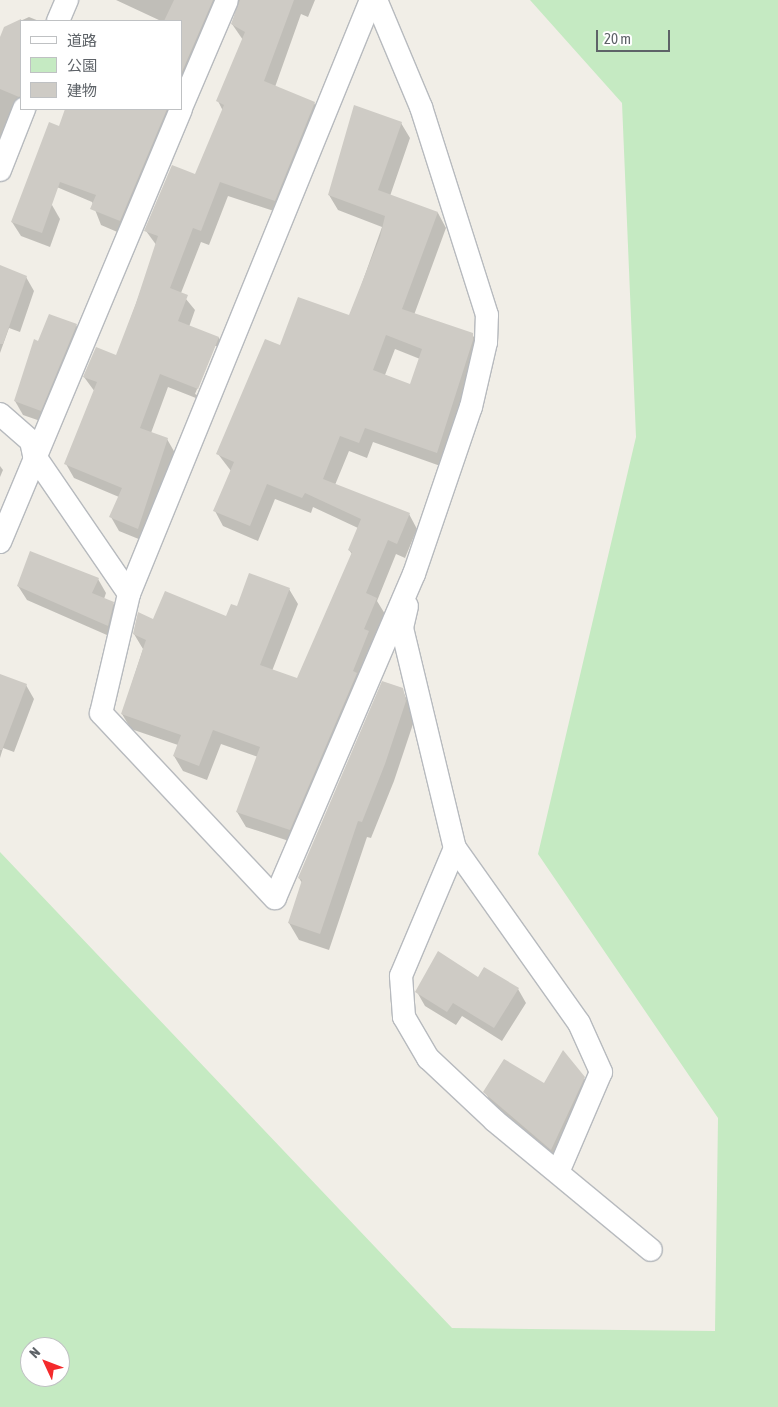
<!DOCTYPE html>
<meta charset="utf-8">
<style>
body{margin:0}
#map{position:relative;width:778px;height:1407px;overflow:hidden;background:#f1eee7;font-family:"Asap Condensed","Noto Sans JP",sans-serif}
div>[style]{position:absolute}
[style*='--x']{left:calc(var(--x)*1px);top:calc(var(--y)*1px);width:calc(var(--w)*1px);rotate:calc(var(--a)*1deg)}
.green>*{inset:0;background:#c5eac2}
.shadow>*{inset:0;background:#0003}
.building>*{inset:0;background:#cecbc5}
.roads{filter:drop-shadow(1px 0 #b7babe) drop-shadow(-1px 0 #b7babe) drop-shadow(0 1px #b7babe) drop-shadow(0 -1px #b7babe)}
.street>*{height:22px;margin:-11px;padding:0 11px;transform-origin:11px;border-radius:11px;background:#fff}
span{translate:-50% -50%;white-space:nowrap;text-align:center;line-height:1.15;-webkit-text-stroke:5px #fff;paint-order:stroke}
.legend{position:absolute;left:20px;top:20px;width:162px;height:90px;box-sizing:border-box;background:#fff;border:1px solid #bfc1c3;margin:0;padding:6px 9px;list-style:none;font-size:15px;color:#5e6368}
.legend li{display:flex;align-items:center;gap:10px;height:25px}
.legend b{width:25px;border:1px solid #bfc1c3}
.north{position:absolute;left:20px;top:1337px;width:50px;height:50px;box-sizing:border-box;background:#fff;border:1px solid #bfc1c3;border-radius:50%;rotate:313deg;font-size:14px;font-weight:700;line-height:20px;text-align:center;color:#5e6368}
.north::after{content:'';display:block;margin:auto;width:18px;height:22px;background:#f42a2c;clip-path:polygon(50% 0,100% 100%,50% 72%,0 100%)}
.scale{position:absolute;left:596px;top:30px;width:74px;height:22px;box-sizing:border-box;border:2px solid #5e6368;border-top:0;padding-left:6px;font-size:15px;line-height:18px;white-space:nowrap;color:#5e6368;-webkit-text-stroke:4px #fff;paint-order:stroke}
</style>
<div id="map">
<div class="green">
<i style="clip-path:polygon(evenodd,530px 0,778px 0,778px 1407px,0 1407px,0 852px,452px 1328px,715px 1331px,718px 1118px,538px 854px,636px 437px,622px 103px,530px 0,30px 1347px,60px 1347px,60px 1377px,30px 1377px,30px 1347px)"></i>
</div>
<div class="shadow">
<i style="clip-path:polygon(evenodd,116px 0,315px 0,308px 17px,301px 14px,275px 87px,314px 103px,322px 117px,283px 214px,228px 196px,209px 245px,201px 242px,181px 293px,195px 310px,189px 327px,219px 338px,227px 352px,206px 402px,168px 387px,151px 433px,167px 439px,175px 453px,146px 542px,119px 531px,111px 517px,119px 497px,74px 478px,66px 464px,95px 392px,84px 377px,117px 356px,157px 246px,146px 231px,196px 176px,223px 111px,218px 101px,243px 40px,232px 24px,238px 3px,224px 11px,129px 237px,101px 225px,92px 202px,45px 182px,67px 109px,181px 109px,181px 21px,161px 21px,116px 0,215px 346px,217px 346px,197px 395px,195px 394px,215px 346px)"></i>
<i style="clip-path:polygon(29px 17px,39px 21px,21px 21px,21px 108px,0 149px,0 39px,5px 28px)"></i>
<i style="clip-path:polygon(evenodd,401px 123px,410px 138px,390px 196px,438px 213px,446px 228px,414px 315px,472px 334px,481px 349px,446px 468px,373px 442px,367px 458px,349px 451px,335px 485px,409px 514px,417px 529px,405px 558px,396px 554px,377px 601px,385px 614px,298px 844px,246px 827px,237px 812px,258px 757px,221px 744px,207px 780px,183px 771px,174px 756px,178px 745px,131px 729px,122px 714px,143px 649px,134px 634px,154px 620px,227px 618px,237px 607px,289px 589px,298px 604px,272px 671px,297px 680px,352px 554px,349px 550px,358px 528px,313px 507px,311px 513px,275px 499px,258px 541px,223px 526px,215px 511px,231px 471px,218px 454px,281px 346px,350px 317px,382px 227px,338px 210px,329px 195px,401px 123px,395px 349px,420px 359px,411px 386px,385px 375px,395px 349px)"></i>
<i style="clip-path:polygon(52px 205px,60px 219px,50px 247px,21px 236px,12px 222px)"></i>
<i style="clip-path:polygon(0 267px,26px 277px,34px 291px,20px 332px,9px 328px,0 353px)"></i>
<i style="clip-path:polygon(76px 325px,84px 339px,49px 424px,23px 415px,15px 401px,39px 342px)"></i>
<i style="clip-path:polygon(0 466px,3px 470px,0 477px)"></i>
<i style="clip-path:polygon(98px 579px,106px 593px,104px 599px,113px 603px,121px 617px,116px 639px,27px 600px,18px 586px)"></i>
<i style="clip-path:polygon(0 675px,26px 685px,34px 699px,14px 752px,3px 748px,0 758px)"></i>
<i style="clip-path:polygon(402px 689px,415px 718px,394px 781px,371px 838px,367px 837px,329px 950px,299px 940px,289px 923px,302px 883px,299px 878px)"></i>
<i style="clip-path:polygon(479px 978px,518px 989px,526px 1003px,502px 1041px,462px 1016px,456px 1025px,425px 1006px,417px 992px)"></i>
<i style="clip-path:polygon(584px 1078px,592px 1092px,560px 1164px,493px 1106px,485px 1092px)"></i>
</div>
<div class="building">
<i style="clip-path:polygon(174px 0,213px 0,181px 74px,181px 21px,164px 21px)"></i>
<i style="clip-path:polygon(240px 0,294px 0,264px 81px,315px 102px,275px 201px,220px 182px,201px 231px,193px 228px,170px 288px,188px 295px,178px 321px,219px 337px,198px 389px,160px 374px,140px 428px,168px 438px,138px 529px,109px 517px,122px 488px,64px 464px,97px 382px,83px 377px,96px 347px,116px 355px,136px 303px,158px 236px,144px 231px,172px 165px,195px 174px,224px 105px,216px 101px,245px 32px,231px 24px)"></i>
<i style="clip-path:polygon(21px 19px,21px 96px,19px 97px,0 89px,0 37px,4px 27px)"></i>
<i style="clip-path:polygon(evenodd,354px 105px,402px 122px,378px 190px,438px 212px,402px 309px,473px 333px,473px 340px,437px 453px,365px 428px,359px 443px,340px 436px,323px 479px,410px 513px,397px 544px,388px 540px,366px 593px,377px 598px,364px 629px,369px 631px,353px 671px,357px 673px,290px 830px,236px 812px,260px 747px,213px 730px,199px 766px,173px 756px,181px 735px,121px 714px,146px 640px,133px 634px,138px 612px,153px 619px,165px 591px,226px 616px,231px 604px,237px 606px,249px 573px,290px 588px,260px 665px,297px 678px,352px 552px,348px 550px,361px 519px,305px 493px,302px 498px,267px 484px,250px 526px,213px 511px,234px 462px,216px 454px,265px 339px,280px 345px,298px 297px,349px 315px,380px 237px,385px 216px,328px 195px,354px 105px,386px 335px,422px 349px,410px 384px,373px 370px,386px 335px)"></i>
<i style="clip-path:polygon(65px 109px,167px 109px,120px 221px,90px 209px,96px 195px,60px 182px,42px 233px,11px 222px,49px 122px,59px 126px)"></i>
<i style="clip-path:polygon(0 265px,27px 276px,3px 344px,0 344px)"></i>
<i style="clip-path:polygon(49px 314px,77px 324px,41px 411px,14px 401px,34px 339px,38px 341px)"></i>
<i style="clip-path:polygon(30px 551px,99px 578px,92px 593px,114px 602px,108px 626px,17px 586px)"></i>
<i style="clip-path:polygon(0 674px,27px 684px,2px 750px,0 750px)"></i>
<i style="clip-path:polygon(382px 681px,403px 688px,406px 701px,385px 764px,362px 822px,358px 821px,320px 934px,288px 923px,302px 880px,298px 878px)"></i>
<i style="clip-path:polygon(438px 951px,478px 977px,484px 967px,519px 988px,494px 1028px,453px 1003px,447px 1012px,415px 992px)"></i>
<i style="clip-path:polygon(563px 1050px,585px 1077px,551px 1150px,483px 1092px,504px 1059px,544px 1083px)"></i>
</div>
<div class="roads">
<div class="street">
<i style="--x:371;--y:0;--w:641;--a:112.17"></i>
<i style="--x:129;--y:594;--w:122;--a:103.2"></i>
<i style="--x:101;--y:713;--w:254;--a:46.8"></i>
<i style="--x:275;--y:898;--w:353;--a:-66.8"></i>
<i style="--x:414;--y:574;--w:176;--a:-71.2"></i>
<i style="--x:471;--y:407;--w:67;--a:-77"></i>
<i style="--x:486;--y:342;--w:27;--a:-88"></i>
<i style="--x:487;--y:315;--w:218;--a:-107.6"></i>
<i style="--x:421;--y:107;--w:116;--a:-112.8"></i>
<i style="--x:58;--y:21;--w:23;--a:-67"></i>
<i style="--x:181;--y:108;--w:117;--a:-66.9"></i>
<i style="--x:0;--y:170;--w:66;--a:-68.5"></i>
<i style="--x:0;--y:414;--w:41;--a:41.1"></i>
<i style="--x:31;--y:441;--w:14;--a:78"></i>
<i style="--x:34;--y:455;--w:168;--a:55.6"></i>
<i style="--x:0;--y:542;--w:469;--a:-67.3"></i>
<i style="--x:407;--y:606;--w:23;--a:103"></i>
<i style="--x:402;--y:628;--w:226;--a:76.5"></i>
<i style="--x:455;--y:848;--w:214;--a:54.7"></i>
<i style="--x:579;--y:1023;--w:54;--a:65.8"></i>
<i style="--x:601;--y:1072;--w:107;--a:113.2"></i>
<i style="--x:455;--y:848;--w:139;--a:112.9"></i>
<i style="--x:401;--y:976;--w:41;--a:85.8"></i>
<i style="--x:404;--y:1017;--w:48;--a:59.7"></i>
<i style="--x:428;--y:1058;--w:92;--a:43.2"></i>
<i style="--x:495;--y:1121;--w:202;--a:39.6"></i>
</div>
</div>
<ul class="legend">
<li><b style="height:6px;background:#fff"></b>道路</li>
<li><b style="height:14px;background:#c5eac2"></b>公園</li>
<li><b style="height:14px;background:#cecbc5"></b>建物</li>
</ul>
<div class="north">N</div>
<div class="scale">20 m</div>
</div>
